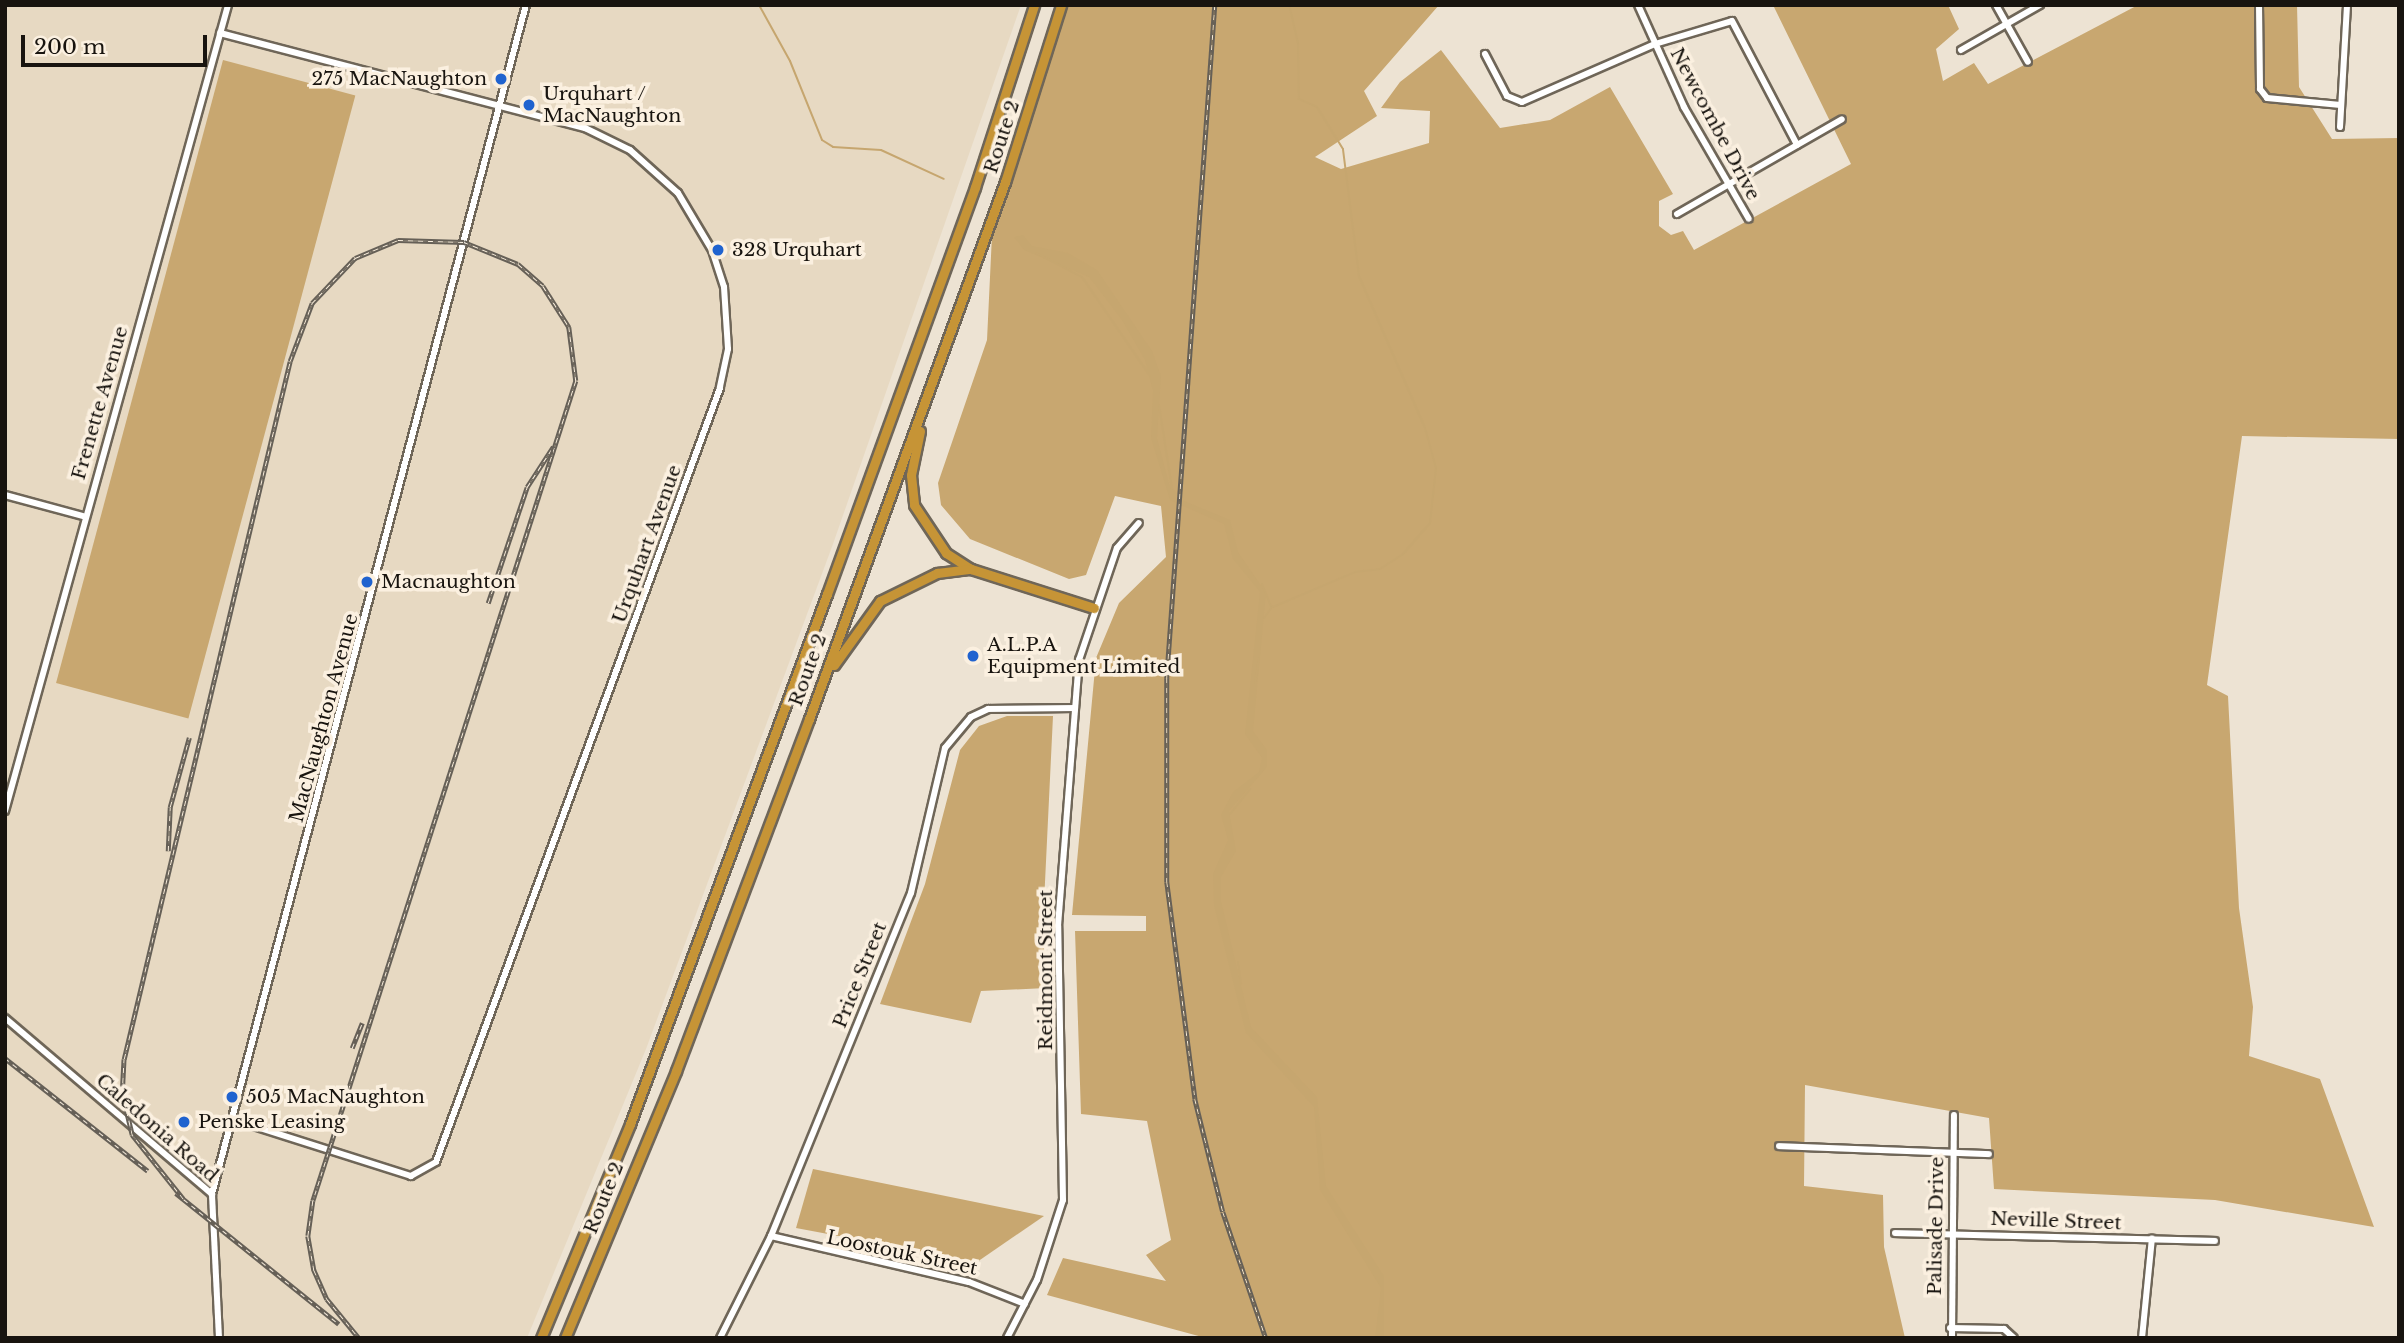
<!DOCTYPE html>
<style>
body{margin:0}
#map{position:relative;width:2404px;height:1343px;overflow:hidden;background:#ede3d3;font-family:"Libre Baskerville",serif}
div>[style]{position:absolute}
[style*='--x']{left:calc(var(--x)*1px);top:calc(var(--y)*1px);width:calc(var(--w)*1px);rotate:calc(var(--a)*1deg)}
.built>*{inset:0;background:#e7d9c2}
.forest>*{inset:0;background:#c8a770;transform-origin:0 0}
.water>*{inset:0;background:#c6a66f}
.stream>*{height:2px;margin:-1px;padding:0 1px;transform-origin:1px;border-radius:1px;background:#c6a66f}
.roads{filter:drop-shadow(2px 0 #6f6658) drop-shadow(-2px 0 #6f6658) drop-shadow(0 2px #6f6658) drop-shadow(0 -2px #6f6658)}
.minor>*{height:6px;margin:-3px;padding:0 3px;transform-origin:3px;border-radius:3px;background:#fff}
.highway>*{height:9px;margin:-4.5px;padding:0 4.5px;transform-origin:4.5px;border-radius:4.5px;background:#c69436}
.rail>*{height:4.5px;margin-top:-2.25px;transform-origin:0;background:repeating-linear-gradient(90deg,#fbf0e0 0 5px,#666057 0 10px);box-sizing:border-box;border-block:2px solid #666057}
.dots>*{width:19px;height:19px;translate:-50% -50%;box-sizing:border-box;border:4px solid #fbf0e0;border-radius:50%}
span{translate:-50% -50%;white-space:nowrap;text-align:center;line-height:1.15;-webkit-text-stroke:7px #fbf0e0;paint-order:stroke}
.poi-label{font-size:19px;color:#18140f}
.right{translate:-100% -50%;text-align:right}
.left{translate:0 -50%;text-align:left}
.street-label{font-size:19px;color:#18140f}
.frame{position:absolute;inset:0;border:7px solid #18140f;pointer-events:none}
.scale{position:absolute;left:21px;top:35px;width:186px;height:32px;box-sizing:border-box;border:4px solid #18140f;border-top:0;padding-left:9px;font-size:21px;line-height:24px;white-space:nowrap;color:#18140f;-webkit-text-stroke:5px #fbf0e0;paint-order:stroke}
</style>
<div id="map">
<div class="built">
<i style="clip-path:polygon(5px 5px,1021px 5px,833px 544px,646px 1049px,527px 1338px,5px 1338px)"></i>
</div>
<div class="forest">
<i style="clip-path:polygon(1068px 5px,1439px 5px,1364px 91px,1377px 116px,1315px 157px,1341px 169px,1429px 143px,1430px 111px,1381px 108px,1400px 82px,1441px 50px,1500px 128px,1550px 120px,1610px 87px,1673px 194px,1659px 201px,1659px 226px,1671px 235px,1683px 231px,1694px 250px,1851px 164px,1773px 5px,1948px 5px,1959px 29px,1936px 49px,1943px 81px,1974px 63px,1988px 84px,2138px 5px,2297px 5px,2299px 87px,2332px 139px,2399px 138px,2399px 439px,2242px 436px,2207px 685px,2228px 696px,2239px 908px,2253px 1007px,2249px 1056px,2320px 1079px,2374px 1227px,2215px 1200px,1994px 1189px,1989px 1118px,1805px 1085px,1804px 1186px,1883px 1195px,1884px 1247px,1905px 1338px,1206px 1338px,1047px 1295px,1063px 1258px,1166px 1281px,1146px 1255px,1171px 1240px,1147px 1121px,1081px 1114px,1075px 931px,1146px 931px,1146px 916px,1072px 915px,1096px 658px,1119px 603px,1166px 557px,1161px 506px,1115px 496px,1086px 575px,1069px 579px,970px 539px,941px 505px,938px 483px,987px 340px,992px 235px)"></i>
<i style="left:223px;top:60px;width:137px;height:645px;rotate:15deg"></i>
<i style="clip-path:polygon(1007px 716px,1053px 716px,1043px 924px,1046px 988px,981px 991px,971px 1023px,880px 1004px,925px 884px,960px 750px,979px 726px)"></i>
<i style="clip-path:polygon(813px 1169px,1044px 1216px,977px 1262px,796px 1228px)"></i>
</div>
<div class="water">
<i style="clip-path:polygon(1023px 235px,1032px 246px,1068px 253px,1097px 270px,1152px 351px,1161px 376px,1157px 438px,1169px 484px,1184px 501px,1230px 520px,1238px 552px,1266px 593px,1253px 731px,1267px 750px,1267px 767px,1229px 811px,1236px 851px,1221px 877px,1221px 901px,1251px 1027px,1317px 1097px,1326px 1186px,1384px 1276px,1384px 1338px,1375px 1338px,1381px 1288px,1320px 1190px,1314px 1107px,1246px 1033px,1214px 905px,1213px 874px,1228px 840px,1221px 815px,1233px 792px,1259px 772px,1262px 758px,1245px 734px,1260px 592px,1233px 559px,1224px 524px,1170px 500px,1151px 438px,1153px 391px,1145px 360px,1122px 320px,1089px 277px,1024px 250px,1014px 237px)"></i>
</div>
<div class="stream">
<i style="--x:759;--y:5;--w:64;--a:61"></i>
<i style="--x:790;--y:61;--w:85;--a:67.9"></i>
<i style="--x:822;--y:140;--w:13;--a:32"></i>
<i style="--x:833;--y:147;--w:48;--a:3.6"></i>
<i style="--x:881;--y:150;--w:69;--a:24.7"></i>
<i style="--x:1036;--y:253;--w:52;--a:27.6"></i>
<i style="--x:1082;--y:277;--w:120;--a:55.5"></i>
<i style="--x:1159;--y:405;--w:85;--a:81.2"></i>
<i style="--x:1262;--y:584;--w:24;--a:68"></i>
<i style="--x:1273;--y:607;--w:89;--a:-23.1"></i>
<i style="--x:1355;--y:572;--w:25;--a:-7"></i>
<i style="--x:1380;--y:569;--w:27;--a:-33"></i>
<i style="--x:1403;--y:554;--w:41;--a:-48.9"></i>
<i style="--x:1430;--y:523;--w:55;--a:-83.8"></i>
<i style="--x:1436;--y:468;--w:41;--a:-105.4"></i>
<i style="--x:1425;--y:428;--w:166;--a:-113.5"></i>
<i style="--x:1359;--y:276;--w:128;--a:-97.2"></i>
<i style="--x:1343;--y:149;--w:49;--a:-121.8"></i>
<i style="--x:1317;--y:107;--w:20;--a:-156"></i>
<i style="--x:1299;--y:99;--w:56;--a:-91"></i>
<i style="--x:1298;--y:43;--w:39;--a:-103"></i>
<i style="--x:1264;--y:618;--w:14;--a:-54"></i>
<i style="--x:1255;--y:683;--w:25;--a:-81"></i>
<i style="--x:1230;--y:814;--w:32;--a:-51"></i>
<i style="--x:1238;--y:962;--w:22;--a:82"></i>
</div>
<div class="roads">
<div class="minor">
<i style="--x:1638;--y:5;--w:112;--a:65.7"></i>
<i style="--x:1684;--y:107;--w:129;--a:59.9"></i>
<i style="--x:1996;--y:5;--w:65;--a:60.7"></i>
<i style="--x:2259;--y:5;--w:84;--a:89.3"></i>
<i style="--x:2260;--y:89;--w:11;--a:52"></i>
<i style="--x:2267;--y:98;--w:74;--a:5.4"></i>
<i style="--x:220;--y:33;--w:377;--a:14.6"></i>
<i style="--x:585;--y:128;--w:50;--a:26.1"></i>
<i style="--x:630;--y:150;--w:64;--a:41.9"></i>
<i style="--x:678;--y:193;--w:66;--a:59.2"></i>
<i style="--x:712;--y:250;--w:39;--a:72"></i>
<i style="--x:724;--y:287;--w:62;--a:86.3"></i>
<i style="--x:728;--y:349;--w:40;--a:102"></i>
<i style="--x:720;--y:388;--w:824;--a:110.15"></i>
<i style="--x:436;--y:1162;--w:29;--a:151"></i>
<i style="--x:411;--y:1176;--w:186;--a:-162.4"></i>
<i style="--x:1961;--y:50;--w:91;--a:-29.7"></i>
<i style="--x:1485;--y:54;--w:47;--a:62.4"></i>
<i style="--x:1507;--y:96;--w:16;--a:22"></i>
<i style="--x:1522;--y:102;--w:145;--a:-23.6"></i>
<i style="--x:1655;--y:44;--w:80;--a:-16.6"></i>
<i style="--x:1732;--y:21;--w:140;--a:62.3"></i>
<i style="--x:2340;--y:127;--w:122;--a:-86.7"></i>
<i style="--x:1677;--y:214;--w:190;--a:-29.9"></i>
<i style="--x:5;--y:495;--w:81;--a:15.1"></i>
<i style="--x:5;--y:811;--w:836;--a:-74.53"></i>
<i style="--x:5;--y:1018;--w:272;--a:40.4"></i>
<i style="--x:1779;--y:1146;--w:210;--a:2.2"></i>
<i style="--x:1895;--y:1233;--w:320;--a:1.4"></i>
<i style="--x:771;--y:1236;--w:203;--a:13.1"></i>
<i style="--x:969;--y:1282;--w:60;--a:21.4"></i>
<i style="--x:1950;--y:1328;--w:54;--a:1.1"></i>
<i style="--x:2004;--y:1329;--w:13;--a:42"></i>
<i style="--x:219;--y:1338;--w:144;--a:-92.8"></i>
<i style="--x:212;--y:1194;--w:1230;--a:-75.21"></i>
<i style="--x:720;--y:1338;--w:114;--a:-63.4"></i>
<i style="--x:771;--y:1236;--w:370;--a:-67.8"></i>
<i style="--x:911;--y:893;--w:149;--a:-76.8"></i>
<i style="--x:945;--y:748;--w:40;--a:-50"></i>
<i style="--x:971;--y:717;--w:19;--a:-25"></i>
<i style="--x:988;--y:709;--w:85;--a:-0.7"></i>
<i style="--x:1007;--y:1338;--w:65;--a:-62.7"></i>
<i style="--x:1037;--y:1280;--w:84;--a:-72"></i>
<i style="--x:1063;--y:1200;--w:274;--a:-91"></i>
<i style="--x:1058;--y:926;--w:267;--a:-85.5"></i>
<i style="--x:1079;--y:660;--w:118;--a:-71.3"></i>
<i style="--x:1117;--y:548;--w:33;--a:-49"></i>
<i style="--x:1952;--y:1338;--w:223;--a:-89.5"></i>
<i style="--x:2142;--y:1338;--w:100;--a:-84.3"></i>
</div>
<div class="highway">
<i style="--x:920;--y:431;--w:45;--a:101.6"></i>
<i style="--x:911;--y:475;--w:30;--a:84"></i>
<i style="--x:914;--y:505;--w:58;--a:56.3"></i>
<i style="--x:946;--y:553;--w:30;--a:33"></i>
<i style="--x:971;--y:569;--w:129;--a:17.6"></i>
<i style="--x:834;--y:665;--w:79;--a:-54.3"></i>
<i style="--x:880;--y:601;--w:64;--a:-26.2"></i>
<i style="--x:937;--y:573;--w:34;--a:-7"></i>
<i style="--x:541;--y:1338;--w:232;--a:-67.4"></i>
<i style="--x:630;--y:1124;--w:565;--a:-69.61"></i>
<i style="--x:827;--y:594;--w:433;--a:-70"></i>
<i style="--x:975;--y:187;--w:191;--a:-72"></i>
<i style="--x:565;--y:1338;--w:289;--a:-67.4"></i>
<i style="--x:676;--y:1071;--w:376;--a:-69.3"></i>
<i style="--x:809;--y:719;--w:572;--a:-69.95"></i>
<i style="--x:1005;--y:182;--w:186;--a:-72.4"></i>
</div>
</div>
<div class="rail">
<i style="--x:1215;--y:5;--w:675;--a:94.08"></i>
<i style="--x:1167;--y:678;--w:204;--a:90"></i>
<i style="--x:1167;--y:882;--w:219;--a:82.6"></i>
<i style="--x:1195;--y:1099;--w:116;--a:76.1"></i>
<i style="--x:1223;--y:1212;--w:133;--a:71.2"></i>
<i style="--x:488;--y:603;--w:122;--a:-71.4"></i>
<i style="--x:527;--y:487;--w:48;--a:-57"></i>
<i style="--x:168;--y:851;--w:44;--a:-87.4"></i>
<i style="--x:170;--y:807;--w:72;--a:-74.6"></i>
<i style="--x:352;--y:1048;--w:27;--a:-68"></i>
<i style="--x:5;--y:1058;--w:182;--a:38.3"></i>
<i style="--x:176;--y:1193;--w:209;--a:38.8"></i>
<i style="--x:183;--y:1199;--w:82;--a:-128.6"></i>
<i style="--x:132;--y:1135;--w:43;--a:-103.4"></i>
<i style="--x:122;--y:1093;--w:34;--a:-87"></i>
<i style="--x:124;--y:1059;--w:717;--a:-76.62"></i>
<i style="--x:290;--y:361;--w:62;--a:-69.2"></i>
<i style="--x:312;--y:303;--w:62;--a:-46.3"></i>
<i style="--x:355;--y:258;--w:47;--a:-22.7"></i>
<i style="--x:398;--y:240;--w:66;--a:1.7"></i>
<i style="--x:464;--y:242;--w:58;--a:22.2"></i>
<i style="--x:518;--y:264;--w:33;--a:41"></i>
<i style="--x:543;--y:286;--w:49;--a:57.6"></i>
<i style="--x:569;--y:327;--w:54;--a:82.6"></i>
<i style="--x:576;--y:381;--w:861;--a:107.78"></i>
<i style="--x:313;--y:1201;--w:35;--a:98"></i>
<i style="--x:308;--y:1236;--w:35;--a:80"></i>
<i style="--x:314;--y:1270;--w:32;--a:66"></i>
<i style="--x:327;--y:1299;--w:50;--a:50.6"></i>
</div>
<div class="dots">
<i style="left:501px;top:79px;background:#2063cf"></i>
<i style="left:529px;top:105px;background:#2063cf"></i>
<i style="left:718px;top:250px;background:#2063cf"></i>
<i style="left:367px;top:582px;background:#2063cf"></i>
<i style="left:973px;top:656px;background:#2063cf"></i>
<i style="left:232px;top:1097px;background:#2063cf"></i>
<i style="left:184px;top:1122px;background:#2063cf"></i>
</div>
<div class="poi-label">
<span class="right" style="left:487px;top:79px">275 MacNaughton</span>
<span class="left" style="left:543px;top:105px">Urquhart /<br>MacNaughton</span>
<span class="left" style="left:732px;top:250px">328 Urquhart</span>
<span class="left" style="left:381px;top:582px">Macnaughton</span>
<span class="left" style="left:987px;top:656px">A.L.P.A<br>Equipment Limited</span>
<span class="left" style="left:246px;top:1097px">505 MacNaughton</span>
<span class="left" style="left:198px;top:1122px">Penske Leasing</span>
</div>
<div class="street-label">
<span style="left:1715px;top:124px;rotate:62deg">Newcombe Drive</span>
<span style="left:1002px;top:137px;rotate:-72deg">Route 2</span>
<span style="left:100px;top:403px;rotate:-74deg">Frenette Avenue</span>
<span style="left:647px;top:544px;rotate:-70deg">Urquhart Avenue</span>
<span style="left:808px;top:670px;rotate:-70deg">Route 2</span>
<span style="left:324px;top:718px;rotate:-75deg">MacNaughton Avenue</span>
<span style="left:1046px;top:970px;rotate:-90deg">Reidmont Street</span>
<span style="left:860px;top:975px;rotate:-68deg">Price Street</span>
<span style="left:157px;top:1128px;rotate:41deg">Caledonia Road</span>
<span style="left:604px;top:1198px;rotate:-68deg">Route 2</span>
<span style="left:2056px;top:1221px;rotate:2deg">Neville Street</span>
<span style="left:1936px;top:1226px;rotate:-89deg">Palisade Drive</span>
<span style="left:902px;top:1253px;rotate:12deg">Loostouk Street</span>
</div>
<div class="frame"></div>
<div class="scale">200 m</div>
</div>
